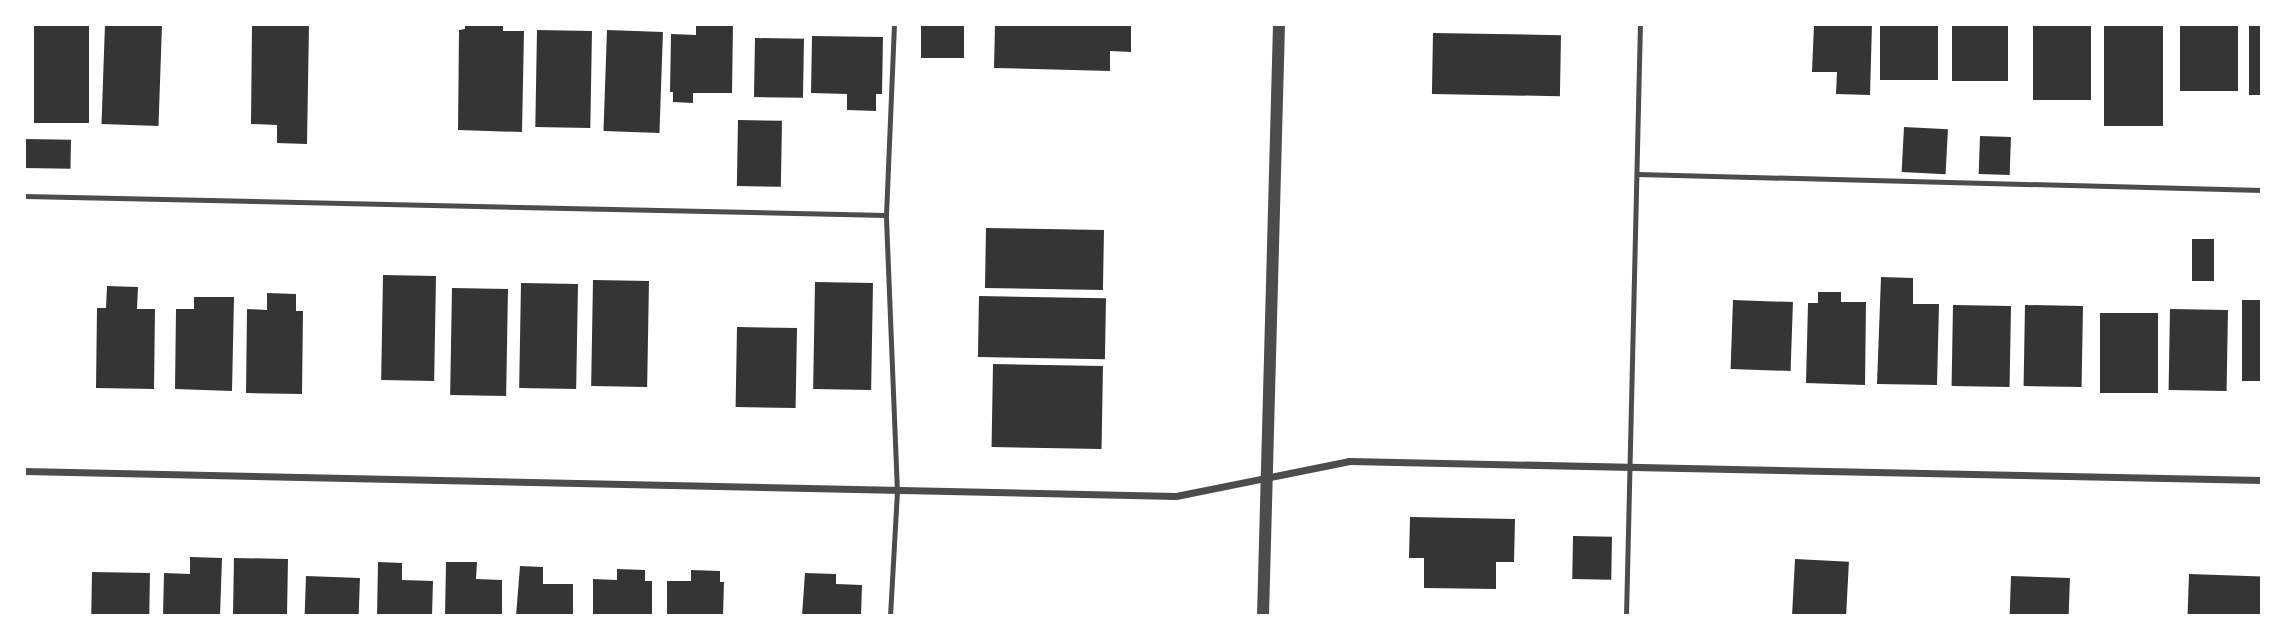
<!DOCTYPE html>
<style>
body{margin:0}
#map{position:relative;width:2286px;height:640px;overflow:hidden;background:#fff;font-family:"Titillium Web",sans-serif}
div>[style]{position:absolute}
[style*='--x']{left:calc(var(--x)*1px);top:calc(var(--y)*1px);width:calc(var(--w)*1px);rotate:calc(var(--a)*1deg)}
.building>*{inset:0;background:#353535;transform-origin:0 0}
.service>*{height:5px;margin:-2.5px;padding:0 2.5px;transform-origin:2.5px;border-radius:2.5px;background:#4c4c4c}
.minor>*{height:7px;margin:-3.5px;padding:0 3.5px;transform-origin:3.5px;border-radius:3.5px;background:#4c4c4c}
.tertiary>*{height:12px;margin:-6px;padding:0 6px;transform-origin:6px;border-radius:6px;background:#4c4c4c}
span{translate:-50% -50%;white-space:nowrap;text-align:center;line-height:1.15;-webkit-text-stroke:7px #fff;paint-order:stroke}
.frame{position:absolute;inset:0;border:26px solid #fff;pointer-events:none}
</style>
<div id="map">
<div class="building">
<i style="left:34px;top:24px;width:55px;height:99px"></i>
<i style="left:105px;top:24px;width:57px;height:100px;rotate:2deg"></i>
<i style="clip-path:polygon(252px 24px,309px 24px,307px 144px,277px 143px,277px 125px,251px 124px)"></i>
<i style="clip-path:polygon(465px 24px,503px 24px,503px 31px,524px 31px,522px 132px,458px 130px,459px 30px,465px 29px)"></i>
<i style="clip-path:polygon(696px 24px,733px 24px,732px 93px,693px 93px,693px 103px,673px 102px,673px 92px,670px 92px,671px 34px,696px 35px)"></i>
<i style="left:921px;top:24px;width:43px;height:34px"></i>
<i style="clip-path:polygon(995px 24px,1131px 24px,1131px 52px,1110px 51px,1110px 71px,994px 68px)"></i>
<i style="clip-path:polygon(1814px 24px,1872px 24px,1870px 95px,1836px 94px,1837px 72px,1812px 72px)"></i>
<i style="left:1880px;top:24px;width:58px;height:56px"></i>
<i style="left:1952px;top:24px;width:56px;height:57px"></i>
<i style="left:2033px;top:24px;width:58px;height:76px"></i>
<i style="left:2104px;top:24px;width:59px;height:102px"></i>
<i style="left:2180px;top:24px;width:58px;height:67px"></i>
<i style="left:2249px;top:24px;width:13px;height:71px"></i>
<i style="left:537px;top:30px;width:55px;height:97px;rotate:1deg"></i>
<i style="left:607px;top:30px;width:56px;height:101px;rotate:2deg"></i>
<i style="left:1433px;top:33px;width:128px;height:61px;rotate:1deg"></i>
<i style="clip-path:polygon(812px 36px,883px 37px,882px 94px,876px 94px,876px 111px,847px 110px,847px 94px,811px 93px)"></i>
<i style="left:755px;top:38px;width:49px;height:59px;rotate:1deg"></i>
<i style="left:738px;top:120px;width:44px;height:66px;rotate:1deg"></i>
<i style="left:1904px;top:127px;width:44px;height:45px;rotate:3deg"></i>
<i style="left:1980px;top:136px;width:31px;height:38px;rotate:2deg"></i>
<i style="left:24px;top:139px;width:47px;height:29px;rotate:1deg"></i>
<i style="left:986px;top:228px;width:118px;height:60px;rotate:1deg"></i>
<i style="left:2192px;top:239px;width:22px;height:42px"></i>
<i style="left:383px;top:275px;width:53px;height:105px;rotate:1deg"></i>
<i style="clip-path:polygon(1881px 277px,1913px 278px,1913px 304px,1939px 304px,1937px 385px,1877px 384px)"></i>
<i style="left:593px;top:280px;width:56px;height:106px;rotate:1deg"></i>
<i style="left:815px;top:282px;width:58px;height:107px;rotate:1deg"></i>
<i style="left:521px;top:283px;width:57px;height:105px;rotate:1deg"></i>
<i style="clip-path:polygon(107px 286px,138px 287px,137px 309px,155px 309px,154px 389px,96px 388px,97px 308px,106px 308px)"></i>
<i style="left:452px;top:288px;width:56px;height:107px;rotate:1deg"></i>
<i style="clip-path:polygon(1818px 292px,1841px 292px,1841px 302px,1866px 302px,1865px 385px,1806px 383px,1808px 303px,1818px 303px)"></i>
<i style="clip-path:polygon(267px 293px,296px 294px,296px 311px,303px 311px,302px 394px,246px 393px,247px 309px,267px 310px)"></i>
<i style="left:979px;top:296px;width:127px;height:61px;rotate:1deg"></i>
<i style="clip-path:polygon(194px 297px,234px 297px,232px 391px,175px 389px,176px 309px,194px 309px)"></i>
<i style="left:1733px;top:300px;width:60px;height:69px;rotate:2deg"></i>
<i style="left:2242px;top:300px;width:20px;height:81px"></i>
<i style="left:1953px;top:305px;width:58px;height:81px;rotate:1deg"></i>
<i style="left:2025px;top:305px;width:58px;height:81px;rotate:1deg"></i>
<i style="left:2170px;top:309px;width:58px;height:81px;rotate:1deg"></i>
<i style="left:2100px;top:313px;width:58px;height:80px"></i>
<i style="left:737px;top:327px;width:60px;height:80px;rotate:1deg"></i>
<i style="left:993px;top:364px;width:110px;height:83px;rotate:1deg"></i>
<i style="clip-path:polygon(1410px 517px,1515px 519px,1514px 562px,1496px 562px,1496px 589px,1424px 588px,1424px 558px,1409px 558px)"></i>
<i style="left:1573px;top:536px;width:39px;height:43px;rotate:1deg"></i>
<i style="clip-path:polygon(190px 557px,222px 558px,220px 616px,163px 616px,164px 573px,190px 574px)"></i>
<i style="left:234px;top:558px;width:54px;height:58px;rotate:1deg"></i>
<i style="left:1795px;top:559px;width:54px;height:57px;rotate:3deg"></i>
<i style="clip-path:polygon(378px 562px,402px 563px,402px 580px,433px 581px,432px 616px,377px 616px)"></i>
<i style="clip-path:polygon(446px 562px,477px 562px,476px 579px,502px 580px,502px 616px,445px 616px)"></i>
<i style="clip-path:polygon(520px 566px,543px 567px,543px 584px,573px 584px,573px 616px,516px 616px)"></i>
<i style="clip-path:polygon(617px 569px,645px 570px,645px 581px,652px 581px,652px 616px,593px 616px,593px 579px,617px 580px)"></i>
<i style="clip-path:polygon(691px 570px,720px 571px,720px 582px,724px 582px,723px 616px,667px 616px,667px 581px,691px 581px)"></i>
<i style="left:92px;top:572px;width:58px;height:44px;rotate:1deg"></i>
<i style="clip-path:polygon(805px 573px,836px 574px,836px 584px,862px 585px,861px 616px,802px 616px)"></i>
<i style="left:2189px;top:574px;width:73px;height:42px;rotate:2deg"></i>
<i style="left:306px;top:576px;width:54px;height:40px;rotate:2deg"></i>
<i style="left:2011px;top:576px;width:59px;height:40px;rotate:2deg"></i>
</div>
<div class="service">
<i style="--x:1637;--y:174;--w:625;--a:1.47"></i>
<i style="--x:24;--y:196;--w:862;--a:1.26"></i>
<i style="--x:890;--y:616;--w:124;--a:-86.8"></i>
<i style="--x:897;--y:492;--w:277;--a:-92.3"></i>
<i style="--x:886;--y:215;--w:191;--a:-87.6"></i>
<i style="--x:1626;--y:616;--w:592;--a:-88.65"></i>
</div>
<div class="minor">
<i style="--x:24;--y:471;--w:1152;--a:1.24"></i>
<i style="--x:1176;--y:496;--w:177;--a:-11.4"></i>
<i style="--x:1349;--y:461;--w:913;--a:1.19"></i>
</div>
<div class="tertiary">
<i style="--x:1263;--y:616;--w:592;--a:-88.45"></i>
</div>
<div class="frame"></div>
</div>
